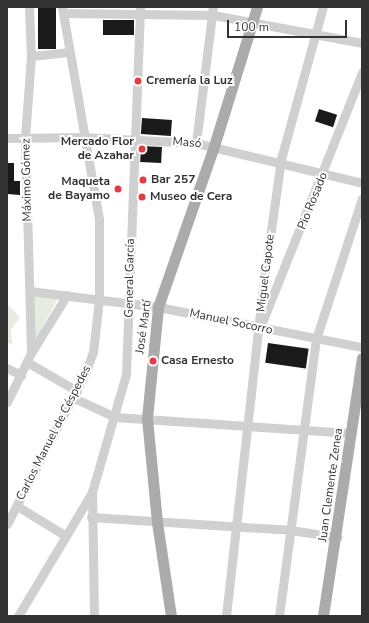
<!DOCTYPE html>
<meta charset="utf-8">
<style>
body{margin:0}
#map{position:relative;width:369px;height:623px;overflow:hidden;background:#fff;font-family:"Nunito Sans",sans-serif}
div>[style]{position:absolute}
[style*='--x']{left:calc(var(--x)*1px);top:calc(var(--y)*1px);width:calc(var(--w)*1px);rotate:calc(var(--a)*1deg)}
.green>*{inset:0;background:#e6ecdf}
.building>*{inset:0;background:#1a1a1a;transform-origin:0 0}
.minor>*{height:9px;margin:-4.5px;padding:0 4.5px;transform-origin:4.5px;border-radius:4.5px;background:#d0d0d0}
.major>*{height:11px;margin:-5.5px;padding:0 5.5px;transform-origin:5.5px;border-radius:5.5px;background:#ababab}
.dots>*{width:11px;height:11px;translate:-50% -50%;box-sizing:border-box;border:2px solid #fff;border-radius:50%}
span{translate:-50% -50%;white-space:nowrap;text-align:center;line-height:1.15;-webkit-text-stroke:4px #fff;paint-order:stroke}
.poi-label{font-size:12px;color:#333;font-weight:700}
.left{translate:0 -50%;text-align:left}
.right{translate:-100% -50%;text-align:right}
.street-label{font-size:12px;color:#333}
.frame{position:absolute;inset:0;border:8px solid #333;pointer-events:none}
.scale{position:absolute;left:227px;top:20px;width:120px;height:18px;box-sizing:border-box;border:2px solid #333;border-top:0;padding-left:5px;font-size:12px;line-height:14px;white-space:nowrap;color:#333;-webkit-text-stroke:3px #fff;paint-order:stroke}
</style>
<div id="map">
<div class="green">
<i style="clip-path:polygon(33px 294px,58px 298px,35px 341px)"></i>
<i style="clip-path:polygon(7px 304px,20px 317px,11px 330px,12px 345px,7px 342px)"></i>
</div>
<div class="building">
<i style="left:38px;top:7px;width:18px;height:42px"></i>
<i style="left:103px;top:20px;width:31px;height:15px"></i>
<i style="left:319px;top:109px;width:19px;height:13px;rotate:18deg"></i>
<i style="left:142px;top:118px;width:30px;height:16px;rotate:4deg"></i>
<i style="left:141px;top:146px;width:21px;height:16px;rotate:3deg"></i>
<i style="clip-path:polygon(7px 163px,14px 163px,14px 181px,20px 181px,20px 195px,7px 194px)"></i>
<i style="left:268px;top:343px;width:41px;height:20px;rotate:8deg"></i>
</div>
<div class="minor">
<i style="--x:29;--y:7;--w:49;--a:87.7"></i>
<i style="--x:31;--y:56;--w:81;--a:94.2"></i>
<i style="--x:25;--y:137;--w:216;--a:88.4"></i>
<i style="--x:63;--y:13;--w:150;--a:0.8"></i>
<i style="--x:213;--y:15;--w:152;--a:10.6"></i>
<i style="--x:31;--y:56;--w:37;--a:-6"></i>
<i style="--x:7;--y:138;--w:76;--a:-0.8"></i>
<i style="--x:83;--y:137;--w:113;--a:3"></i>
<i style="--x:196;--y:143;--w:171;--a:13.5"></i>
<i style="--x:196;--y:143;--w:137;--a:-82.9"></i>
<i style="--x:30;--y:291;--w:129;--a:7.1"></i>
<i style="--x:158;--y:307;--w:208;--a:11.1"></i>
<i style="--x:263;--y:320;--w:267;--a:-68.2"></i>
<i style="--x:27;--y:362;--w:58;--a:30.1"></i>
<i style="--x:7;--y:368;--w:16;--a:27"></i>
<i style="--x:74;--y:398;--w:45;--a:24.9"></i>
<i style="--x:115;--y:417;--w:237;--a:3.9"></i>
<i style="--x:7;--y:402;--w:55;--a:-63.9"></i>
<i style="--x:31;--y:353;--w:68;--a:-58.2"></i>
<i style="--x:17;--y:506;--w:57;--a:31.5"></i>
<i style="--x:91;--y:517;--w:199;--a:3.7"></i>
<i style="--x:290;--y:530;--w:48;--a:8.5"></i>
<i style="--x:7;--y:524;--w:172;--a:-62.7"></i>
<i style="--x:86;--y:371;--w:20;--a:-70"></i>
<i style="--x:93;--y:352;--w:53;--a:-83.5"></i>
<i style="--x:99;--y:299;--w:80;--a:-90"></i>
<i style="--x:99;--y:219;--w:215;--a:-99.9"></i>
<i style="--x:18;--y:616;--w:142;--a:-59.1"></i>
<i style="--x:94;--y:616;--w:124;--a:-90.9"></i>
<i style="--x:92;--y:492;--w:123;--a:-73.9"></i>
<i style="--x:126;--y:374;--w:367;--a:-87.8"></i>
<i style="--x:226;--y:616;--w:331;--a:-83.6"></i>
<i style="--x:263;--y:287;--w:129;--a:-82"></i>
<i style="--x:281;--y:159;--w:158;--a:-74.6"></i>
<i style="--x:279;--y:616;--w:279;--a:-82.4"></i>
<i style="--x:316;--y:339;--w:148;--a:-71.9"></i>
</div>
<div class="major">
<i style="--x:171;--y:616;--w:95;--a:-98.5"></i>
<i style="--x:157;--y:522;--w:104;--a:-95.5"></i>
<i style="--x:147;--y:418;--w:112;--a:-84.3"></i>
<i style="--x:158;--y:307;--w:170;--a:-70.8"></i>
<i style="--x:214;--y:146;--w:145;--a:-72.8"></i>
<i style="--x:323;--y:616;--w:261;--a:-81.4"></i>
</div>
<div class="dots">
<i style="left:138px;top:81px;background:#e63946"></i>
<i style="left:142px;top:149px;background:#e63946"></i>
<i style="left:143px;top:180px;background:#e63946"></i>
<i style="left:118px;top:189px;background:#e63946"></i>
<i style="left:142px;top:197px;background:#e63946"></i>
<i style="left:153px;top:361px;background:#e63946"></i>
</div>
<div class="poi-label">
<span class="left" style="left:146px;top:81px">Cremería la Luz</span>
<span class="right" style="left:134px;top:149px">Mercado Flor<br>de Azahar</span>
<span class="left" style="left:151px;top:180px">Bar 257</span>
<span class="right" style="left:110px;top:189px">Maqueta<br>de Bayamo</span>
<span class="left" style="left:150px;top:197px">Museo de Cera</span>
<span class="left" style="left:161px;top:361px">Casa Ernesto</span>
</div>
<div class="street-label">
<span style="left:187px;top:143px;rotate:5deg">Masó</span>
<span style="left:27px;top:180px;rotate:-91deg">Máximo Gómez</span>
<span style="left:313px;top:201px;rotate:-68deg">Pio Rosado</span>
<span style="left:266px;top:273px;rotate:-83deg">Miguel Capote</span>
<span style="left:130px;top:278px;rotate:-89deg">General García</span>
<span style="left:231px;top:322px;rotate:12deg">Manuel Socorro</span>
<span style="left:144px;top:327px;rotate:-82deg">José Martí</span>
<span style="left:54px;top:433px;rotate:-63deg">Carlos Manuel de Céspedes</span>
<span style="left:331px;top:485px;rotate:-82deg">Juan Clemente Zenea</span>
</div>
<div class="frame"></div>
<div class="scale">100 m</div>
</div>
